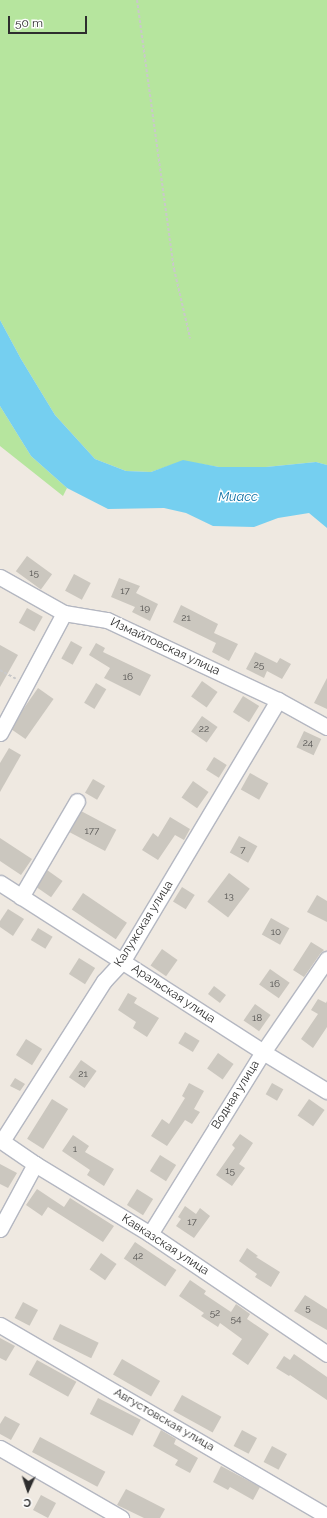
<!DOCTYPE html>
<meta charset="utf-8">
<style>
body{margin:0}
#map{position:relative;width:327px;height:1518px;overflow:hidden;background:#efe9e1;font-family:Raleway,sans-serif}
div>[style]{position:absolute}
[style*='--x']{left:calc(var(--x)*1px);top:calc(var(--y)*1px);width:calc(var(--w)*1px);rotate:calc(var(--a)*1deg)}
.green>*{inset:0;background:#b6e59e}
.water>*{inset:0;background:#75cff0}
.building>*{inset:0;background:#cbc7bf;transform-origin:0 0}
.path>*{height:2px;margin-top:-1px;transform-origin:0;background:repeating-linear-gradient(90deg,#c9c9c9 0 3px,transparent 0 5px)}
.roads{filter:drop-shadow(1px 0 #b4b7c1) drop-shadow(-1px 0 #b4b7c1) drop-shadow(0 1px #b4b7c1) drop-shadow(0 -1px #b4b7c1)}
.minor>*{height:15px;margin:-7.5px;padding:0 7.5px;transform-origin:7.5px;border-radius:7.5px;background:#fff}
span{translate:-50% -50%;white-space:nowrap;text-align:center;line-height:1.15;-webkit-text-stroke:3px #fff;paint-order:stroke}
.number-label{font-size:10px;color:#555452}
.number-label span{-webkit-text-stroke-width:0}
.street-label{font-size:12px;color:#2e2e2e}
.water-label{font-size:13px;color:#0d6fa3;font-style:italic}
.north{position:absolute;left:8px;top:1470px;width:40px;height:40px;-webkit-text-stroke:3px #fff;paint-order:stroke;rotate:183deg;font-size:11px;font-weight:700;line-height:16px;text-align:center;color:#2e2e2e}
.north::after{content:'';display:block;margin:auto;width:14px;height:18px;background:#2e2e2e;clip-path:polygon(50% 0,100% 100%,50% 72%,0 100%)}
.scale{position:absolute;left:8px;top:16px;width:79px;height:18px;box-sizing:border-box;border:2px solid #2e2e2e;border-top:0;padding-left:5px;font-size:12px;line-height:14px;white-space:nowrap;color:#2e2e2e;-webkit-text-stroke:3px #fff;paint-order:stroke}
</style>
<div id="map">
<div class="green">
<i style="clip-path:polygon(0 0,327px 0,327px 465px,316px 462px,266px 467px,219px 467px,183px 461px,151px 472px,126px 471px,95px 459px,55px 415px,21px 359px,0 320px)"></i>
<i style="clip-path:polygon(0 406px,31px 456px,67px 488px,63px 496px,0 446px)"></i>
</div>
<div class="water">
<i style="clip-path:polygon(0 320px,21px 359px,55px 415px,95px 459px,126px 471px,151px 472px,183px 460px,219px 467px,266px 467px,316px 462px,327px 465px,327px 528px,309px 513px,278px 518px,254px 527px,213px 526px,186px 513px,164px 508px,108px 509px,67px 488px,31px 456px,0 406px)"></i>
</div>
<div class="building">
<i style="left:27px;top:556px;width:31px;height:19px;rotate:36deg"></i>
<i style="left:74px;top:574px;width:19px;height:19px;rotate:28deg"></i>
<i style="clip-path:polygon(119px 578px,140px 586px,136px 593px,158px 604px,150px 621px,132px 612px,135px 607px,111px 597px)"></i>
<i style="clip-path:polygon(181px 605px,218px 624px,214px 633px,238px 644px,229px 661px,212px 652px,216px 643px,173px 622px)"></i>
<i style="left:27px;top:608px;width:18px;height:17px;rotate:29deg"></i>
<i style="left:71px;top:641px;width:13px;height:20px;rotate:29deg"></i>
<i style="clip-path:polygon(96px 643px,105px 648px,103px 652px,151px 675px,140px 696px,104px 678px,110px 668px,89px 655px)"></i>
<i style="clip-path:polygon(0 645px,18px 655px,0 687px)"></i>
<i style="clip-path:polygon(255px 652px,277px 663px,280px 658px,291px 664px,282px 679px,267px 671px,264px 678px,246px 669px)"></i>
<i style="clip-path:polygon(327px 678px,327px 709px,314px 703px)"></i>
<i style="left:202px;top:681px;width:19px;height:19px;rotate:35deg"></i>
<i style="left:96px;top:683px;width:12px;height:23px;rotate:31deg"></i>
<i style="left:38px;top:688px;width:19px;height:49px;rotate:35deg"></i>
<i style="left:243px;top:696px;width:19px;height:19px;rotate:32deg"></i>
<i style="left:202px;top:716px;width:19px;height:19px;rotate:35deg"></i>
<i style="left:304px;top:731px;width:19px;height:18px;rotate:25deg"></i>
<i style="clip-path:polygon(9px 748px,21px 755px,0 792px,0 763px)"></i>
<i style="left:214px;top:757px;width:15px;height:15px;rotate:32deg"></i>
<i style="left:250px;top:773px;width:21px;height:19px;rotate:29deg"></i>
<i style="left:93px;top:779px;width:14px;height:16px;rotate:30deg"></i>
<i style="left:193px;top:781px;width:19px;height:20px;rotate:35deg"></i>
<i style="left:81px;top:811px;width:40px;height:24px;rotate:28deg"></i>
<i style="clip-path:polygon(170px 817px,190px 829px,184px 840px,175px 835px,158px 860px,142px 850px,153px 833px,158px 837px)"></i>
<i style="left:239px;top:836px;width:21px;height:19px;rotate:29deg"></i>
<i style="clip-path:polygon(0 838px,32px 859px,21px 875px,0 861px)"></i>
<i style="left:47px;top:870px;width:19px;height:20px;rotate:35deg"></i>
<i style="left:229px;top:873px;width:26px;height:36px;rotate:37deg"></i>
<i style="left:182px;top:887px;width:15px;height:17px;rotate:32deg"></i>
<i style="left:83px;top:893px;width:53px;height:20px;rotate:34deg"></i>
<i style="clip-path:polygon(317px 895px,327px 901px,327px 922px,307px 912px)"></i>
<i style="clip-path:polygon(8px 909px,24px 919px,13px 936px,0 927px,0 921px)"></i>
<i style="left:271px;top:918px;width:21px;height:19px;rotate:29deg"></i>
<i style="left:38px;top:928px;width:17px;height:14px;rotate:31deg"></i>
<i style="clip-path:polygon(311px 942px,324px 950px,320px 954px,304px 977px,293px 970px)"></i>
<i style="left:162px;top:949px;width:19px;height:20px;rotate:35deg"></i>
<i style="left:79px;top:958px;width:19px;height:19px;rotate:32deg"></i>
<i style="left:270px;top:969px;width:24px;height:19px;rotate:35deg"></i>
<i style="left:214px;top:986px;width:15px;height:10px;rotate:37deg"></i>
<i style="clip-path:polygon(128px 993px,137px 998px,134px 1003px,159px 1018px,147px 1037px,133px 1028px,136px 1022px,118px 1010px)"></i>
<i style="clip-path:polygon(318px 999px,326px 1003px,327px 1001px,327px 1027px,313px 1048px,301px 1039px,318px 1014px,311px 1010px)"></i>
<i style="left:255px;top:1004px;width:19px;height:20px;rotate:35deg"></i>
<i style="left:185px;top:1032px;width:17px;height:13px;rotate:31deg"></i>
<i style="left:26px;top:1039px;width:19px;height:19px;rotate:32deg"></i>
<i style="left:218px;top:1053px;width:19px;height:19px;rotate:35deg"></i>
<i style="left:81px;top:1060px;width:19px;height:21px;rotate:35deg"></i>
<i style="clip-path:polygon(15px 1078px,25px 1084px,20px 1091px,10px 1086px)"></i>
<i style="clip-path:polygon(189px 1083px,204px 1091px,194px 1109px,200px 1112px,192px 1124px,185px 1120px,167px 1146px,151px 1136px,162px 1119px,169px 1124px,185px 1098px,182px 1096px)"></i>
<i style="left:272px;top:1083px;width:13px;height:13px;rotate:29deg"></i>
<i style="left:52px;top:1099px;width:19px;height:47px;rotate:32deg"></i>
<i style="left:309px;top:1099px;width:19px;height:20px;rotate:35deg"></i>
<i style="clip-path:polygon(240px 1134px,253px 1143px,239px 1164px,245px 1168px,232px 1186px,216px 1175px,235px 1148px,232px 1145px)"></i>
<i style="clip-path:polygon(73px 1135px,89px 1146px,85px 1152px,114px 1169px,104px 1186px,87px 1175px,90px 1170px,62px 1151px)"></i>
<i style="left:160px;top:1155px;width:19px;height:19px;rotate:32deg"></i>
<i style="clip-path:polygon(0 1164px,17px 1173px,8px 1188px,0 1184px)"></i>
<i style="clip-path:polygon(37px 1189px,64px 1207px,70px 1198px,114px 1226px,103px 1242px,48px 1207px,42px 1216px,26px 1205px)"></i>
<i style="left:137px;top:1189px;width:19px;height:19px;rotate:32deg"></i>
<i style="clip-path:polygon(185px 1206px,196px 1214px,200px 1208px,210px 1216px,194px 1238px,176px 1226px,181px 1219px,178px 1217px)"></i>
<i style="left:135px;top:1242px;width:50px;height:20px;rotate:34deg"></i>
<i style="clip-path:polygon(247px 1248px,258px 1256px,256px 1257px,280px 1272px,271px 1287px,255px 1277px,257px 1274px,239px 1261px)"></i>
<i style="left:101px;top:1253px;width:19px;height:20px;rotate:35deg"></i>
<i style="clip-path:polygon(190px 1280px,206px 1291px,204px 1294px,231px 1312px,236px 1304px,250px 1314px,247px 1319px,269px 1334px,248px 1365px,232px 1354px,242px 1339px,220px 1323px,218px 1327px,201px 1316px,204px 1313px,179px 1296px)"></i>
<i style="clip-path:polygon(305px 1295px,327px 1309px,327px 1330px,294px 1311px)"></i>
<i style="left:23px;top:1302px;width:17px;height:18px;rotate:28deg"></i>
<i style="left:60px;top:1324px;width:43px;height:17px;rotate:26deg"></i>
<i style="clip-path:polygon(0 1338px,15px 1346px,6px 1361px,0 1358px)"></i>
<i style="clip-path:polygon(294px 1354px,327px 1377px,327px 1400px,290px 1375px,289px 1376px,276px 1368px,284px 1356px,290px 1360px)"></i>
<i style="left:122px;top:1359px;width:44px;height:18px;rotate:30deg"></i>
<i style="left:37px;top:1360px;width:45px;height:17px;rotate:29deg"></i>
<i style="left:182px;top:1395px;width:45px;height:18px;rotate:29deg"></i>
<i style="left:98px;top:1398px;width:48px;height:18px;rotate:27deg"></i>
<i style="clip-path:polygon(5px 1416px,20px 1424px,11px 1440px,0 1434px,0 1424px)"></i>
<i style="clip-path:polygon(161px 1430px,176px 1439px,174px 1444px,198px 1458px,190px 1473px,175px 1465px,178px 1460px,153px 1446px)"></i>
<i style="left:242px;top:1430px;width:17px;height:18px;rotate:28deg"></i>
<i style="left:40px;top:1437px;width:74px;height:17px;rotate:28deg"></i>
<i style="left:272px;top:1446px;width:17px;height:18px;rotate:28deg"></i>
<i style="clip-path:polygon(221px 1466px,260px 1487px,253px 1500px,230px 1487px,228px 1490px,213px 1482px)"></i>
<i style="clip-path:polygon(126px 1489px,165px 1509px,160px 1518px,144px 1518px,117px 1505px)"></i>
<i style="left:41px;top:1495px;width:17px;height:17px;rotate:28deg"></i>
</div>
<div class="path">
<i style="--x:137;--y:0;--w:272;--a:82.2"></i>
<i style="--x:174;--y:269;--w:71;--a:76.9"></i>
<i style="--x:0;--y:670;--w:18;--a:29"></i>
</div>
<div class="roads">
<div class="minor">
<i style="--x:0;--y:577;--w:73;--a:29.4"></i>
<i style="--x:64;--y:613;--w:44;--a:9.2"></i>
<i style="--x:107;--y:620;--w:189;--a:25.1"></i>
<i style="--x:278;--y:700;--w:56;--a:28.9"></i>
<i style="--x:0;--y:733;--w:136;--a:-61.9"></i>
<i style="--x:0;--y:883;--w:313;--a:32.7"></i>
<i style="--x:263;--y:1052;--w:75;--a:31.4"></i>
<i style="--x:21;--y:897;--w:111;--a:-59.7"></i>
<i style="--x:0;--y:1140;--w:42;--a:34.4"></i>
<i style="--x:35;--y:1164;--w:135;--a:31.3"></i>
<i style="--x:150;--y:1234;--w:214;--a:34.1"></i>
<i style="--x:2;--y:1141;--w:190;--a:-57.5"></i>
<i style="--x:104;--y:981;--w:26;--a:-47"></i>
<i style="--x:122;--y:962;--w:305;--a:-59.2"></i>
<i style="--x:0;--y:1229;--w:74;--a:-61.7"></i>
<i style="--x:150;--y:1234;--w:214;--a:-58.2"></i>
<i style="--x:263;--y:1052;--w:113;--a:-55.5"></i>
<i style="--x:0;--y:1325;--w:379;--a:30.3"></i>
<i style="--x:0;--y:1448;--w:140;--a:30"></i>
</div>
</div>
<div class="number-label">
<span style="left:34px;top:573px">15</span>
<span style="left:125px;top:591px">17</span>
<span style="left:145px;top:608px">19</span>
<span style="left:186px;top:618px">21</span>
<span style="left:259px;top:665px">25</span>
<span style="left:128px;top:677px">16</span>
<span style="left:204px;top:729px">22</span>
<span style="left:308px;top:743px">24</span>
<span style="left:92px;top:831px">177</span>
<span style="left:243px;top:850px">7</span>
<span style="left:229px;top:896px">13</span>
<span style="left:276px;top:932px">10</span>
<span style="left:275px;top:984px">16</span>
<span style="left:257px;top:1018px">18</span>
<span style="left:83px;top:1074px">21</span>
<span style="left:75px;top:1149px">1</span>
<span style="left:230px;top:1171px">15</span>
<span style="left:192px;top:1222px">17</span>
<span style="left:138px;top:1256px">42</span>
<span style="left:308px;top:1308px">5</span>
<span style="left:215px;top:1313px">52</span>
<span style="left:236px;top:1319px">54</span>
</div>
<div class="street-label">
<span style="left:165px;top:647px;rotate:25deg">Измайловская улица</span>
<span style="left:144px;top:924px;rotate:-58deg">Калужская улица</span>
<span style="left:173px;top:994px;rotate:33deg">Аральская улица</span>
<span style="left:236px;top:1095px;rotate:-58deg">Водная улица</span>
<span style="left:165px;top:1245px;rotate:33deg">Кавказская улица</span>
<span style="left:164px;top:1420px;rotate:30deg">Августовская улица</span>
</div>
<div class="water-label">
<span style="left:238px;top:497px">Миасс</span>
</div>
<div class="north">С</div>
<div class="scale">50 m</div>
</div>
